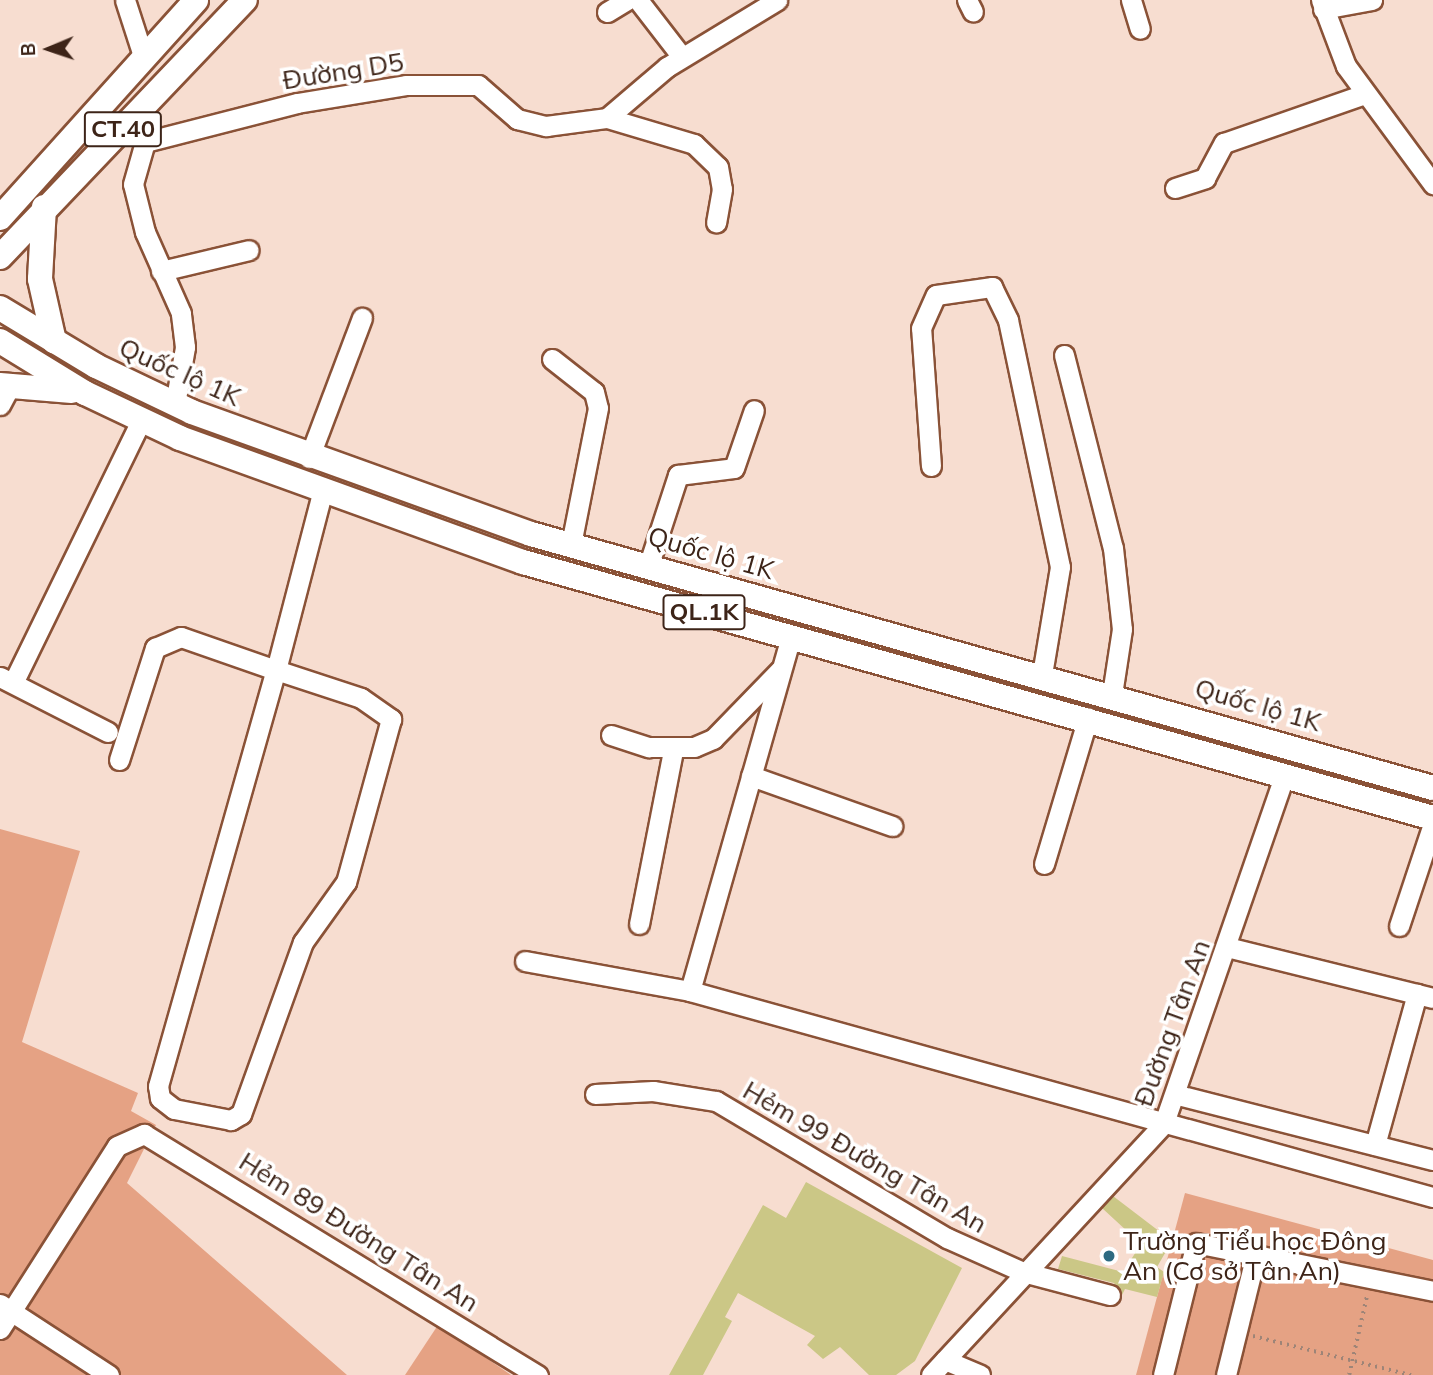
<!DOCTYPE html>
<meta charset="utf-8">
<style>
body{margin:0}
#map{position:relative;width:1433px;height:1375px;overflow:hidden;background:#f7ddd0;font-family:Mulish,sans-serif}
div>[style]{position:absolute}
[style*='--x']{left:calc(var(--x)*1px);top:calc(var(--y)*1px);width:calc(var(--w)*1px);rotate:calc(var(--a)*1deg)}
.green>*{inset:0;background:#e5a284}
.building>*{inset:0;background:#cbc786}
.path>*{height:3.5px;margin-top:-1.75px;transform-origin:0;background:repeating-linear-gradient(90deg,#9d8477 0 2px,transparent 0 7px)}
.roads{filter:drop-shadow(2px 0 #8a5237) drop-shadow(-2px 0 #8a5237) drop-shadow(0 2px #8a5237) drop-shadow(0 -2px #8a5237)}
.minor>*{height:19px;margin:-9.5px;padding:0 9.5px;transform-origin:9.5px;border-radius:9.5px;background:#fff}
.major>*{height:24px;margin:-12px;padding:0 12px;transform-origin:12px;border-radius:12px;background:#fff}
.dots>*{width:19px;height:19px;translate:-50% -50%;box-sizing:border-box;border:4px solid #fff;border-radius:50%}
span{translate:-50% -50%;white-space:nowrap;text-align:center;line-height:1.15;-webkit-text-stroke:7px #fff;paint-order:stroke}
.shield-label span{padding:2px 5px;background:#fff;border:2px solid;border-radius:5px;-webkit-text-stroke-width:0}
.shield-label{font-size:24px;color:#3d2418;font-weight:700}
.street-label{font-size:26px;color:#3d2418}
.poi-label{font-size:26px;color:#3d2418}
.left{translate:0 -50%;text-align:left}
.north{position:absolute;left:14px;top:14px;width:70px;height:70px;-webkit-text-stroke:5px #fff;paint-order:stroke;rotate:268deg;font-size:19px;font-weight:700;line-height:28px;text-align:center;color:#3d2418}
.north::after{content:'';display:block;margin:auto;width:24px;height:32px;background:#3d2418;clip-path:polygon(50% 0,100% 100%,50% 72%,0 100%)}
</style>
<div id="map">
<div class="green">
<i style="clip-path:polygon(0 829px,80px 851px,22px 1042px,138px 1093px,131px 1111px,156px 1125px,127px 1183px,347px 1375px,0 1375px)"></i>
<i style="clip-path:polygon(1185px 1193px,1433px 1260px,1433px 1375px,1136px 1375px)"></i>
<i style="clip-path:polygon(438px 1325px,511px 1375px,405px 1375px)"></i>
</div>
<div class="building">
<i style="clip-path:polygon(806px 1182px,962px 1268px,915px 1361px,896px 1375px,869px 1375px,840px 1347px,823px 1359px,807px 1345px,815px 1336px,738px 1293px,725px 1317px,732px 1321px,703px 1375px,669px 1375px,763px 1205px,786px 1218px)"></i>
<i style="clip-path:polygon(1113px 1196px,1172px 1241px,1157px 1267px,1164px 1272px,1157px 1297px,1125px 1289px,1122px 1295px,1114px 1283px,1058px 1269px,1062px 1256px,1123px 1272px,1141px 1244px,1102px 1208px)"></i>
</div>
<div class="path">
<i style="--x:1253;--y:1336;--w:163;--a:13.9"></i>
<i style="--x:1349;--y:1375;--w:82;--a:-77.3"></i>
</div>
<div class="roads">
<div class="minor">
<i style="--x:125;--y:0;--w:62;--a:72.1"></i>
<i style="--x:638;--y:0;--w:72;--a:52.3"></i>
<i style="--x:967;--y:0;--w:13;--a:63"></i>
<i style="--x:1131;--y:0;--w:30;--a:73"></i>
<i style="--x:1321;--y:0;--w:71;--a:69.3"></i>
<i style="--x:1346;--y:66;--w:147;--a:53.6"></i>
<i style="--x:1323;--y:9;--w:50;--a:-10.4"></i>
<i style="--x:607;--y:12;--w:23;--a:-31"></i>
<i style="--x:607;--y:118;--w:91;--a:16.6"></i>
<i style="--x:694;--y:144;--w:33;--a:44"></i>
<i style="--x:718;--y:167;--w:22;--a:80"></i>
<i style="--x:722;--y:189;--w:34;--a:100"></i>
<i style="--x:1175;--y:188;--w:32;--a:-18"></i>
<i style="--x:1205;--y:178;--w:40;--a:-62"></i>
<i style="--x:1224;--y:143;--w:149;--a:-19.2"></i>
<i style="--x:161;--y:271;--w:90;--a:-13.4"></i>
<i style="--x:1064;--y:355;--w:199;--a:75.8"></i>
<i style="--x:1113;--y:548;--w:81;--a:83.7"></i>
<i style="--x:1122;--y:629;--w:66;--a:98.7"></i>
<i style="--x:552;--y:359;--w:53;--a:38.2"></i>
<i style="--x:594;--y:392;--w:16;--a:76"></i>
<i style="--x:598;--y:408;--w:139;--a:101.2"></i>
<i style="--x:175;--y:404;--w:58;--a:-80"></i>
<i style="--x:185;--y:347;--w:34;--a:-97"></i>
<i style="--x:181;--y:313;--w:89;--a:-114"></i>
<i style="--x:145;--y:232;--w:49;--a:-104"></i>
<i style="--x:133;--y:184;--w:44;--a:-74.1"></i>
<i style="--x:145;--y:142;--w:157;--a:-14.4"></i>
<i style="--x:297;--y:103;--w:110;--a:-9.4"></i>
<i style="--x:406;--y:85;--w:72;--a:0"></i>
<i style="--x:478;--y:85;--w:52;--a:41.1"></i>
<i style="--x:517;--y:119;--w:30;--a:14"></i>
<i style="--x:546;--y:126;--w:62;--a:-7.5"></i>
<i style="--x:607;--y:118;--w:79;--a:-40.4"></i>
<i style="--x:667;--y:67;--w:129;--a:-31.3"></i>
<i style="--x:0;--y:405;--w:24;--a:-62"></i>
<i style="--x:309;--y:458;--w:150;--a:-69.3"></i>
<i style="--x:931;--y:466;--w:138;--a:-94.1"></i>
<i style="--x:921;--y:328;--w:36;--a:-66"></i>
<i style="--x:936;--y:295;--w:57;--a:-8.1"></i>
<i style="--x:992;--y:287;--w:37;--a:64"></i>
<i style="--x:1008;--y:320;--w:252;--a:78.1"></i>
<i style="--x:1060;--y:567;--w:109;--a:99.5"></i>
<i style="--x:648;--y:567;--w:97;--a:-71.9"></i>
<i style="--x:678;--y:475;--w:56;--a:-7.1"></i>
<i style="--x:734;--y:468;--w:61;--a:-71"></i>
<i style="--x:0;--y:677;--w:121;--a:27"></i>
<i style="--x:13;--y:683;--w:292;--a:-64"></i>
<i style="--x:611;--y:735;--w:40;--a:18"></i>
<i style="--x:649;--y:747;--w:45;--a:0"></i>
<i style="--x:694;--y:747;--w:21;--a:-23"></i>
<i style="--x:713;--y:739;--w:96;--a:-45.8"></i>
<i style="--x:119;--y:760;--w:118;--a:-72.2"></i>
<i style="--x:155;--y:648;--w:28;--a:-23"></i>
<i style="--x:181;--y:637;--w:101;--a:19.2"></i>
<i style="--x:276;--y:670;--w:89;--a:18.2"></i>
<i style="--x:361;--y:698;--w:37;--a:35"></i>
<i style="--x:391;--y:719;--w:169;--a:105.4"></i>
<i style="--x:346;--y:882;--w:74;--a:125.6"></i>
<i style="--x:303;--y:942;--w:183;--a:109.8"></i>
<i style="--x:241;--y:1114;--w:12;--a:149"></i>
<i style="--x:231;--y:1120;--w:58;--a:-169.1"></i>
<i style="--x:174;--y:1109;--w:18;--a:-142"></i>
<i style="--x:160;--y:1098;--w:12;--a:-99"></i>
<i style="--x:158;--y:1086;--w:432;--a:-74.2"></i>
<i style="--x:276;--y:670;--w:183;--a:-75.4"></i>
<i style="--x:751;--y:776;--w:150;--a:19.5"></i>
<i style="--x:1044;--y:864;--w:153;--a:-73.3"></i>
<i style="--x:639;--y:924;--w:177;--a:-78.9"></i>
<i style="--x:1399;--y:926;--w:108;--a:-71.6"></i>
<i style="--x:1227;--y:947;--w:212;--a:13.9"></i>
<i style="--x:525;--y:961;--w:168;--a:10.3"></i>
<i style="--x:690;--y:991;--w:771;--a:15.5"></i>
<i style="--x:690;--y:991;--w:369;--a:-74.1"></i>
<i style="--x:595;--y:1094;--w:58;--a:-3"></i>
<i style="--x:653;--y:1091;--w:64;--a:9"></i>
<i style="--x:716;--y:1101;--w:269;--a:30.7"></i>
<i style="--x:947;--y:1238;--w:83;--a:24.1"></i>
<i style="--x:1023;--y:1272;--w:90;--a:14.8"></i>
<i style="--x:1178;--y:1095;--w:263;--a:14.3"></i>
<i style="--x:1375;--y:1145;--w:157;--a:-74.5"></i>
<i style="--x:0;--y:1304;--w:130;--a:33.1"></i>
<i style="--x:0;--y:1329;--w:217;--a:-57.4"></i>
<i style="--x:117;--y:1146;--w:30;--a:-24"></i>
<i style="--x:144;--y:1134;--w:462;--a:31.5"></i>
<i style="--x:945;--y:1360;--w:38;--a:23"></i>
<i style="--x:931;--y:1375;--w:343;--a:-47.2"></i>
<i style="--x:1164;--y:1123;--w:369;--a:-70.9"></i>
<i style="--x:1163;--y:1375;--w:136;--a:-76"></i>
<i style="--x:1196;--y:1243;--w:242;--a:11.4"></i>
<i style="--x:1226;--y:1375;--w:125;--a:-76.1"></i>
</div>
<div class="major">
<i style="--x:44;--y:207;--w:72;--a:93.2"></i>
<i style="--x:40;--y:279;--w:64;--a:77.3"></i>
<i style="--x:0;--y:218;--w:293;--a:-48"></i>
<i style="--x:0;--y:257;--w:355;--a:-46.4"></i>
<i style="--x:0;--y:308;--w:112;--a:31.1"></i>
<i style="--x:96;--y:366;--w:106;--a:25.6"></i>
<i style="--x:192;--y:412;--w:360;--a:19.8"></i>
<i style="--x:531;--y:534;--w:937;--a:15.73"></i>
<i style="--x:0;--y:341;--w:100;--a:31.5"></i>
<i style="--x:85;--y:393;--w:105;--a:25.3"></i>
<i style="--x:180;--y:438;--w:365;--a:19.9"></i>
<i style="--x:523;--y:562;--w:945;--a:15.71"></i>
<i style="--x:0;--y:385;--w:72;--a:4.8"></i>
</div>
</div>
<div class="dots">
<i style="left:1109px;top:1256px;background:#2d6a81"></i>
</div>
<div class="shield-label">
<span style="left:123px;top:129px">CT.40</span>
<span style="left:704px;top:612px">QL.1K</span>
</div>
<div class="street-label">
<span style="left:343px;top:71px;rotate:-9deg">Đường D5</span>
<span style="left:180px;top:372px;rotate:24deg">Quốc lộ 1K</span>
<span style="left:711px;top:553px;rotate:16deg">Quốc lộ 1K</span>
<span style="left:1258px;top:705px;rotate:16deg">Quốc lộ 1K</span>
<span style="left:1172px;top:1023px;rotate:-70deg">Đường Tân An</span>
<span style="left:865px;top:1157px;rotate:30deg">Hẻm 99 Đường Tân An</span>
<span style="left:359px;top:1232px;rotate:32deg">Hẻm 89 Đường Tân An</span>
</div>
<div class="poi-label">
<span class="left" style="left:1123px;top:1256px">Trường Tiểu học Đông<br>An (Cơ sở Tân An)</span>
</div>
<div class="north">B</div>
</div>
